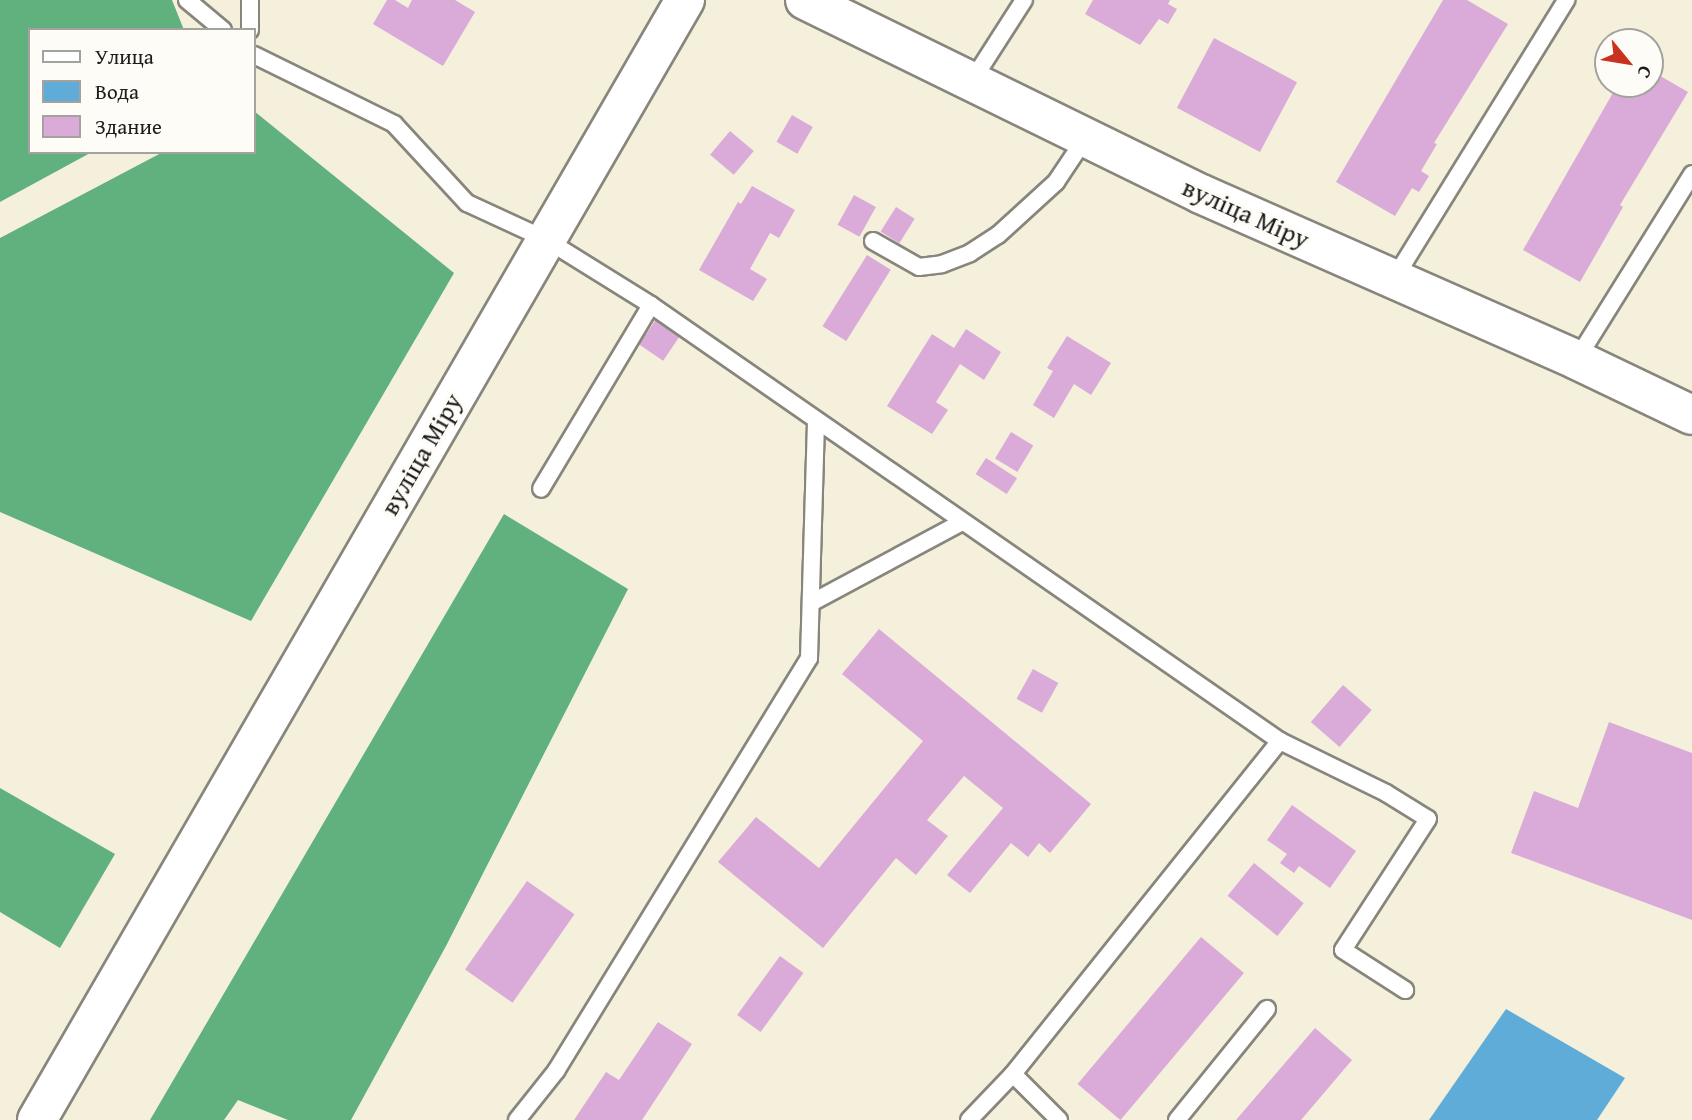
<!DOCTYPE html>
<meta charset="utf-8">
<style>
body{margin:0}
#map{position:relative;width:1692px;height:1120px;overflow:hidden;background:#f4f0dc;font-family:"Gentium Book Plus",serif}
div>[style]{position:absolute}
[style*='--x']{left:calc(var(--x)*1px);top:calc(var(--y)*1px);width:calc(var(--w)*1px);rotate:calc(var(--a)*1deg)}
.forest>*{inset:0;background:#60b17d}
.water>*{inset:0;background:#5facd8}
.building>*{inset:0;background:#daaad9;transform-origin:0 0}
.roads{filter:drop-shadow(2px 0 #88867c) drop-shadow(-2px 0 #88867c) drop-shadow(0 2px #88867c) drop-shadow(0 -2px #88867c)}
.lane>*{height:16px;margin:-8px;padding:0 8px;transform-origin:8px;border-radius:8px;background:#fff}
.secondary>*{height:38px;margin:-19px;padding:0 19px;transform-origin:19px;border-radius:19px;background:#fff}
span{translate:-50% -50%;white-space:nowrap;text-align:center;line-height:1.15;-webkit-text-stroke:7px #fdfcf7;paint-order:stroke}
.street-label{font-size:26px;color:#1c1c1c}
.legend{position:absolute;left:28px;top:28px;width:228px;height:126px;box-sizing:border-box;background:#fdfcf7;border:2px solid #a3a29f;margin:0;padding:9px 12px;list-style:none;font-size:21px;color:#1c1c1c}
.legend li{display:flex;align-items:center;gap:14px;height:35px}
.legend b{width:35px;border:2px solid #a3a29f}
.north{position:absolute;left:1594px;top:28px;width:70px;height:70px;box-sizing:border-box;background:#fdfcf7;border:2px solid #a3a29f;border-radius:50%;rotate:120deg;font-size:19px;font-weight:700;line-height:28px;text-align:center;color:#1c1c1c}
.north::after{content:'';display:block;margin:auto;width:24px;height:32px;background:#c8321e;clip-path:polygon(50% 0,100% 100%,50% 72%,0 100%)}
</style>
<div id="map">
<div class="forest">
<i style="clip-path:polygon(0 0,172px 0,184px 30px,30px 30px,30px 152px,92px 152px,0 202px)"></i>
<i style="clip-path:polygon(254px 111px,454px 273px,251px 621px,0 512px,0 238px,163px 152px,254px 152px)"></i>
<i style="clip-path:polygon(504px 514px,628px 589px,446px 946px,351px 1120px,288px 1120px,238px 1100px,224px 1120px,150px 1120px)"></i>
<i style="clip-path:polygon(0 788px,115px 854px,60px 948px,0 912px)"></i>
</div>
<div class="water">
<i style="clip-path:polygon(1506px 1009px,1625px 1078px,1597px 1120px,1429px 1120px)"></i>
</div>
<div class="building">
<i style="clip-path:polygon(387px 0,395px 0,408px 8px,412px 0,455px 0,475px 12px,443px 66px,373px 24px)"></i>
<i style="clip-path:polygon(1093px 0,1170px 0,1168px 4px,1177px 9px,1168px 24px,1159px 19px,1140px 45px,1085px 14px)"></i>
<i style="clip-path:polygon(1443px 0,1467px 0,1508px 24px,1434px 143px,1437px 144px,1421px 171px,1429px 176px,1419px 192px,1412px 188px,1395px 216px,1336px 182px)"></i>
<i style="left:1214px;top:38px;width:94px;height:79px;rotate:28deg"></i>
<i style="clip-path:polygon(1650px 70px,1688px 92px,1620px 205px,1623px 207px,1580px 282px,1523px 250px,1618px 84px,1650px 84px)"></i>
<i style="left:792px;top:115px;width:24px;height:31px;rotate:30deg"></i>
<i style="left:730px;top:131px;width:31px;height:31px;rotate:40deg"></i>
<i style="clip-path:polygon(752px 186px,795px 210px,779px 238px,770px 233px,750px 269px,767px 279px,753px 301px,699px 270px,738px 202px,741px 204px)"></i>
<i style="left:854px;top:195px;width:25px;height:34px;rotate:29deg"></i>
<i style="left:896px;top:207px;width:22px;height:29px;rotate:32deg"></i>
<i style="left:867px;top:255px;width:28px;height:84px;rotate:32deg"></i>
<i style="left:657px;top:318px;width:29px;height:32px;rotate:34deg"></i>
<i style="clip-path:polygon(966px 329px,1001px 352px,984px 380px,960px 364px,936px 402px,948px 410px,932px 434px,887px 406px,932px 334px,954px 348px)"></i>
<i style="clip-path:polygon(1067px 336px,1111px 363px,1091px 395px,1074px 384px,1054px 418px,1033px 405px,1053px 371px,1047px 368px)"></i>
<i style="left:1011px;top:432px;width:26px;height:31px;rotate:31deg"></i>
<i style="left:986px;top:458px;width:37px;height:19px;rotate:33deg"></i>
<i style="clip-path:polygon(879px 629px,1091px 804px,1050px 853px,1039px 843px,1028px 857px,1011px 843px,970px 893px,947px 875px,1003px 808px,964px 776px,927px 820px,948px 836px,916px 875px,896px 858px,823px 948px,718px 862px,756px 817px,819px 868px,923px 741px,842px 674px)"></i>
<i style="left:1033px;top:669px;width:29px;height:34px;rotate:29deg"></i>
<i style="left:1343px;top:685px;width:38px;height:49px;rotate:41deg"></i>
<i style="clip-path:polygon(1609px 722px,1692px 753px,1692px 920px,1511px 853px,1534px 791px,1578px 808px)"></i>
<i style="clip-path:polygon(1292px 805px,1356px 851px,1330px 888px,1299px 866px,1294px 873px,1280px 863px,1287px 854px,1267px 840px)"></i>
<i style="left:1254px;top:863px;width:64px;height:42px;rotate:39deg"></i>
<i style="left:527px;top:881px;width:58px;height:108px;rotate:35deg"></i>
<i style="left:1201px;top:937px;width:56px;height:192px;rotate:40deg"></i>
<i style="left:780px;top:956px;width:29px;height:73px;rotate:36deg"></i>
<i style="clip-path:polygon(658px 1022px,692px 1044px,642px 1120px,574px 1120px,606px 1072px,619px 1080px)"></i>
<i style="clip-path:polygon(1315px 1028px,1352px 1060px,1301px 1120px,1236px 1120px)"></i>
</div>
<div class="roads">
<div class="lane">
<i style="--x:187;--y:0;--w:47;--a:39.8"></i>
<i style="--x:250;--y:30;--w:30;--a:-90"></i>
<i style="--x:254;--y:55;--w:156;--a:26.2"></i>
<i style="--x:394;--y:124;--w:108;--a:47.3"></i>
<i style="--x:467;--y:203;--w:86;--a:24.8"></i>
<i style="--x:545;--y:239;--w:125;--a:31.9"></i>
<i style="--x:651;--y:305;--w:214;--a:120.9"></i>
<i style="--x:972;--y:81;--w:96;--a:-57.3"></i>
<i style="--x:873;--y:241;--w:53;--a:29.5"></i>
<i style="--x:919;--y:267;--w:23;--a:-7"></i>
<i style="--x:942;--y:264;--w:30;--a:-21"></i>
<i style="--x:970;--y:253;--w:33;--a:-33"></i>
<i style="--x:998;--y:235;--w:79;--a:-42.4"></i>
<i style="--x:1056;--y:182;--w:54;--a:-56.3"></i>
<i style="--x:1394;--y:279;--w:328;--a:-58.3"></i>
<i style="--x:651;--y:305;--w:765;--a:34.73"></i>
<i style="--x:1280;--y:741;--w:118;--a:26.1"></i>
<i style="--x:1386;--y:793;--w:49;--a:31.8"></i>
<i style="--x:1428;--y:819;--w:156;--a:123"></i>
<i style="--x:1343;--y:950;--w:74;--a:32.8"></i>
<i style="--x:1577;--y:359;--w:218;--a:-58.1"></i>
<i style="--x:811;--y:603;--w:171;--a:-28.2"></i>
<i style="--x:1013;--y:1074;--w:65;--a:45"></i>
<i style="--x:517;--y:1120;--w:63;--a:-51.5"></i>
<i style="--x:556;--y:1071;--w:484;--a:-58.5"></i>
<i style="--x:809;--y:658;--w:237;--a:-88.3"></i>
<i style="--x:969;--y:1120;--w:64;--a:-46.3"></i>
<i style="--x:1013;--y:1074;--w:427;--a:-51.3"></i>
<i style="--x:1177;--y:1120;--w:143;--a:-51"></i>
</div>
<div class="secondary">
<i style="--x:805;--y:0;--w:441;--a:26.1"></i>
<i style="--x:1201;--y:194;--w:411;--a:23.8"></i>
<i style="--x:1577;--y:360;--w:127;--a:25.6"></i>
<i style="--x:37;--y:1120;--w:1294;--a:-59.95"></i>
</div>
</div>
<div class="street-label">
<span style="left:1246px;top:213px;rotate:24deg">вуліца Міру</span>
<span style="left:421px;top:454px;rotate:-60deg">вуліца Міру</span>
</div>
<ul class="legend">
<li><b style="height:9px;background:#fff"></b>Улица</li>
<li><b style="height:19px;background:#5facd8"></b>Вода</li>
<li><b style="height:19px;background:#daaad9"></b>Здание</li>
</ul>
<div class="north">С</div>
</div>
